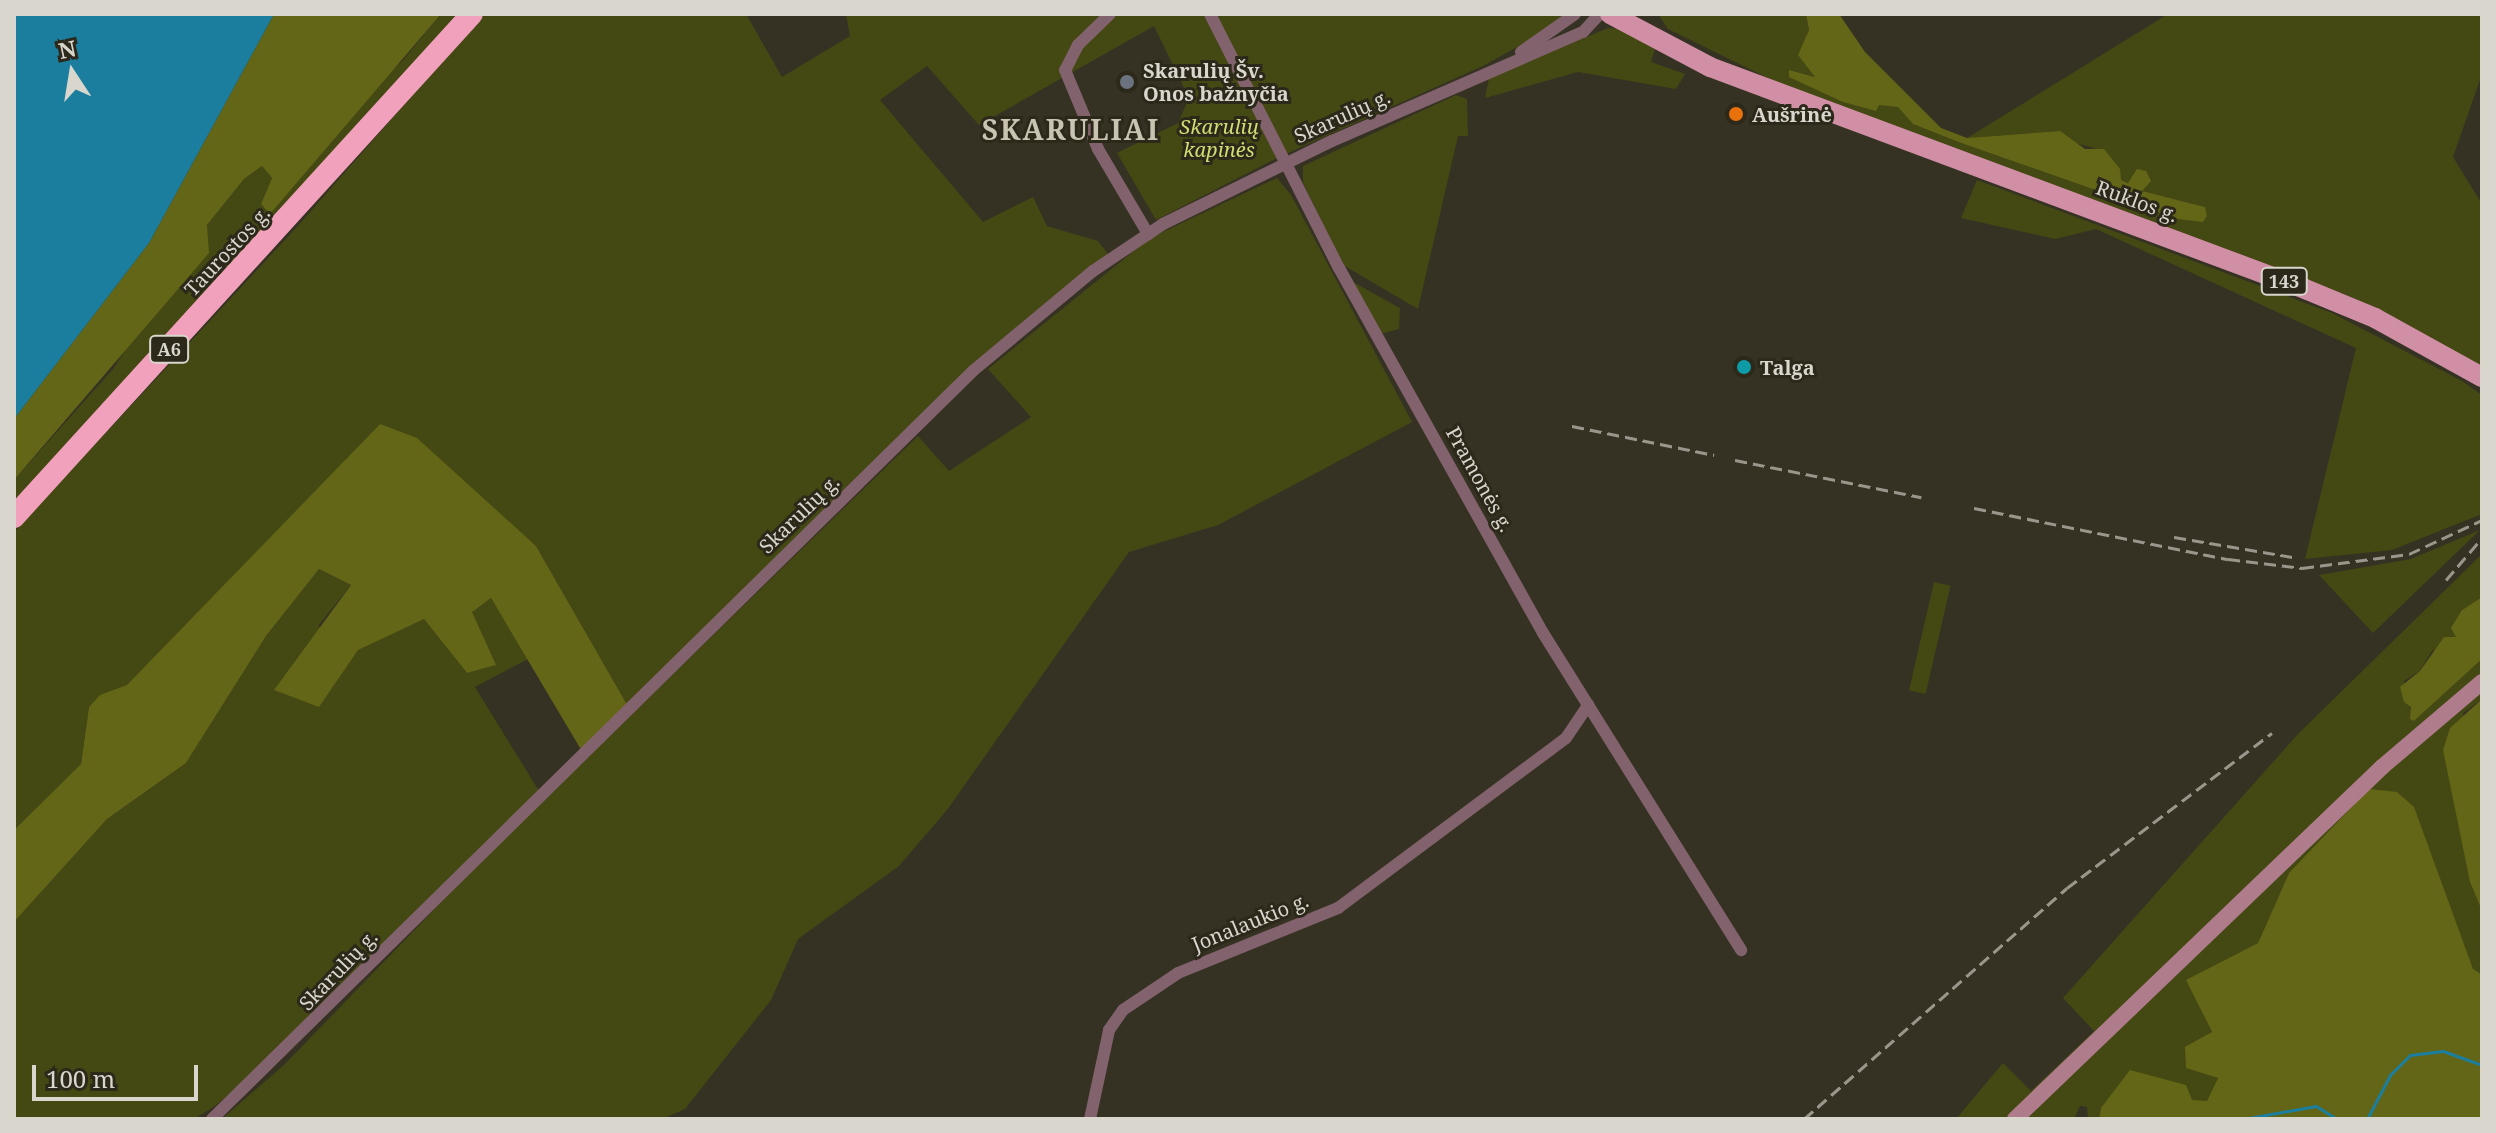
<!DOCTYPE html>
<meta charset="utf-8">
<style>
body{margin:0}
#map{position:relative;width:2496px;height:1133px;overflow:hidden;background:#363223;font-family:"Noto Serif",serif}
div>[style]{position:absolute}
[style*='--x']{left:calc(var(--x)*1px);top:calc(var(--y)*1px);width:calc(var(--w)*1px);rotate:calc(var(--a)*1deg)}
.green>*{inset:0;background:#444813;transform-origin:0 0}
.forest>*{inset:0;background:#626616}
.water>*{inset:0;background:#1c7e9f}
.stream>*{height:3px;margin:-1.5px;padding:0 1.5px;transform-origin:1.5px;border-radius:1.5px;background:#1c7e9f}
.street>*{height:12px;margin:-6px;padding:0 6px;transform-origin:6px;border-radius:6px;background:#82626c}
.secondary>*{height:16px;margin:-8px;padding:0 8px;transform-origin:8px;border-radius:8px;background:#af7c8c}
.primary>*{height:20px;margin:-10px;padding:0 10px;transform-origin:10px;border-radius:10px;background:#d18fa5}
.highway>*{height:22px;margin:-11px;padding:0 11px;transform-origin:11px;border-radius:11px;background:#f1a1bb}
.rail>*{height:3px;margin-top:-1.5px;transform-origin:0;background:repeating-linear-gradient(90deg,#9a968c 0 12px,transparent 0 18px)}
.dots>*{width:22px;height:22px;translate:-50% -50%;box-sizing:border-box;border:4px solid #2c281a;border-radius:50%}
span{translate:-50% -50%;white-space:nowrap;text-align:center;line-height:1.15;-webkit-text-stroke:6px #2c281a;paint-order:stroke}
.shield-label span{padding:2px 6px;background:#2c281a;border:2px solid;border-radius:6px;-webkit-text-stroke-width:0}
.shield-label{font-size:18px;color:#d9d6ce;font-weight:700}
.poi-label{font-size:20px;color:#d9d6ce;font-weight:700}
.left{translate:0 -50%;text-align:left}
.street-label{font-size:20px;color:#d9d6ce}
.park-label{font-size:20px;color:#d3db73;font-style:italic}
.district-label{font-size:28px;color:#c9c3b2;font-weight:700;letter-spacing:2px}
.frame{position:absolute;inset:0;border:16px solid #d9d6ce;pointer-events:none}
.north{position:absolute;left:32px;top:32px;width:80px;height:80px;-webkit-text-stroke:6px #2c281a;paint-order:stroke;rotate:348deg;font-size:22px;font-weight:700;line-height:32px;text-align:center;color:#d9d6ce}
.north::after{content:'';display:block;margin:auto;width:28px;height:36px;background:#d9d6ce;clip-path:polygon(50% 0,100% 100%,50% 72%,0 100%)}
.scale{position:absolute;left:32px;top:1065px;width:166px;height:36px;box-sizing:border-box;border:4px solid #d9d6ce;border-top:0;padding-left:10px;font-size:24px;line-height:28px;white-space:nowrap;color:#d9d6ce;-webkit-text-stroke:6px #2c281a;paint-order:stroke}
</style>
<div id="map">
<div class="green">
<i style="clip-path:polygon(441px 14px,458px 14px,14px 502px,14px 480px,113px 369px,207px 225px,244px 179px,262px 166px,272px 178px,261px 204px,404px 59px)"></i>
<i style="clip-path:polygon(484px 14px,746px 14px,782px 77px,850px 36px,846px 14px,1564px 14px,1549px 29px,1483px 66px,1279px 157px,1156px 220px,1117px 153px,1178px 123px,1189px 98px,1154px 26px,979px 125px,927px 66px,880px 100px,983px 222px,1033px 197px,1047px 226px,1098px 241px,1108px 254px,1060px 292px,629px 708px,536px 546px,380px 424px,127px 686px,100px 696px,89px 707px,81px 764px,14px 830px,14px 532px,296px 228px)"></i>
<i style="clip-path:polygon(1658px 14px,1806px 14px,1809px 30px,1799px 55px,1816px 77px,1789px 70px,1899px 107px,1913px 124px,1961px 143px,2178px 219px,2205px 207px,2141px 191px,2145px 187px,2120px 180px,2120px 169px,2094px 148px,2071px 142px,2060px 131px,1967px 138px,2168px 14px,2482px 14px,2482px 74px,2453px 157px,2482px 204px,2482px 369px,2298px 278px,1780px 84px,1668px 29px)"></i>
<i style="clip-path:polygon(1608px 28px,1622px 29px,1655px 49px,1651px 62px,1685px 74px,1676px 89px,1578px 72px,1485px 98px,1489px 78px)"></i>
<i style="clip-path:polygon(1456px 95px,1467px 99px,1468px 136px,1458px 136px,1418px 309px,1343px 265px,1303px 183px,1303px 166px)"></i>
<i style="clip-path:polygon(1277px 178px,1291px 195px,1412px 422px,1218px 525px,1129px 552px,947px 810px,899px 866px,798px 939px,771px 1000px,685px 1109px,662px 1119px,222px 1119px,286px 1063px,488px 854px,918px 436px,949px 471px,1031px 417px,988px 369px,1150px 238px)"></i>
<i style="clip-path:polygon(1977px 180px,2332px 313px,2462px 381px,2482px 395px,2482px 514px,2392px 550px,2305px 559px,2356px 348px,2096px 229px,2055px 239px,1961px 218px)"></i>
<i style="clip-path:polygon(1353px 282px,1400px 308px,1399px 329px,1380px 334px)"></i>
<i style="clip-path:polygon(2480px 530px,2373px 633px,2319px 575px,2411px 559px)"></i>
<i style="clip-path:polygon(2482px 554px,2482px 597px,2462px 610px,2456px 636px,2431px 652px,2420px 671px,2404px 681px,2414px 721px,2482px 659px,2482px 699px,2463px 713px,2470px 882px,2482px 911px,2482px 975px,2289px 873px,2258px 943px,2187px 980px,2212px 1033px,2198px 1068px,2218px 1078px,2207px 1102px,2101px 1108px,2099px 1119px,2088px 1119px,2087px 1107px,2080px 1106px,2074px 1119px,1956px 1119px,2003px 1063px,2031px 1091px,2094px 1031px,2063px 998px,2298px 734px)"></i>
<i style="clip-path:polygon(319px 569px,351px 585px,318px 626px,358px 649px,424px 619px,467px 673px,495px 665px,471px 612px,491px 598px,528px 659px,475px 687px,539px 791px,270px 1059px,215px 1106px,194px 1119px,14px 1119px,14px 922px,107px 819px,186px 763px,266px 636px)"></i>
<i style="left:1934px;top:582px;width:17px;height:111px;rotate:13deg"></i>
</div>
<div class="forest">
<i style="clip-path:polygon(274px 14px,441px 14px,270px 214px,261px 204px,272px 178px,262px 166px,244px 179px,207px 225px,209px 253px,14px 480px,14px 419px,149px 243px)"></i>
<i style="clip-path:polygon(1806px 14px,1839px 14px,1865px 52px,1941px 128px,1967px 138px,2060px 131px,2085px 149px,2104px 149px,2120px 169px,2121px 180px,2128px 183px,2137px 169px,2146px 171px,2151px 181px,2142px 191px,2205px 207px,2207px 216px,2203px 222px,2178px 219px,1961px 143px,1913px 124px,1898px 107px,1879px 105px,1876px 111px,1843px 102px,1789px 77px,1789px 70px,1815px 77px,1798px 55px,1809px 30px)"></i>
<i style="clip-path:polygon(380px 424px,417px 438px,536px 546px,629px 708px,583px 753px,491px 598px,472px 612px,496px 665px,467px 673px,424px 619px,358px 650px,319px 707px,274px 690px,351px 585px,319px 569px,266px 636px,186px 763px,107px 819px,14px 922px,14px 830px,81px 764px,89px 707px,100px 695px,127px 685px)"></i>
<i style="clip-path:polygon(2482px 597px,2482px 659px,2414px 721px,2410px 719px,2411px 707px,2404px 702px,2400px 687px,2420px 671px,2444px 637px,2456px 637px,2451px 628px,2462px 610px)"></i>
<i style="clip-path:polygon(2482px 699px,2482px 911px,2470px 882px,2443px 750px,2450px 728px)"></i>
<i style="clip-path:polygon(2369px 789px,2397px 792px,2414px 807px,2473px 969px,2482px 975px,2482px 1119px,2099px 1119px,2101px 1108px,2130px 1070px,2186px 1085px,2192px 1100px,2207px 1101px,2218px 1078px,2186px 1068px,2185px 1047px,2212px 1032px,2186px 980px,2258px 943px,2289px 873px)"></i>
</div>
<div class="water">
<i style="clip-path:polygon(14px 14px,274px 14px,149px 243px,14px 419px)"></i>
</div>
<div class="stream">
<i style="--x:2243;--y:1119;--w:74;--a:-10.1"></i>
<i style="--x:2316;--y:1106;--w:25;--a:32"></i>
<i style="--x:2367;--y:1119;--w:50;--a:-62.4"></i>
<i style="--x:2390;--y:1075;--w:28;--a:-45"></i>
<i style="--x:2410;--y:1055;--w:33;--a:-7"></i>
<i style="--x:2443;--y:1051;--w:41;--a:19.7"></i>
</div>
<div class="street">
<i style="--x:1110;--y:14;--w:45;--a:135.9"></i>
<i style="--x:1078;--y:45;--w:28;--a:117"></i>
<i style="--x:1065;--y:70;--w:86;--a:67.3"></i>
<i style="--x:1098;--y:149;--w:99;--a:59.5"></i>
<i style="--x:1210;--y:14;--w:285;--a:63.1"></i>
<i style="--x:1339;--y:268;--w:418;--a:60.8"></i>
<i style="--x:1543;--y:633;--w:374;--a:58"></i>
<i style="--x:1521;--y:52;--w:66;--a:-35.1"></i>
<i style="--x:212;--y:1119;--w:1068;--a:-44.51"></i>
<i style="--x:974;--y:370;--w:155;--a:-39.8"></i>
<i style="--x:1093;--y:271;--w:84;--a:-33.9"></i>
<i style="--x:1163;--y:224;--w:188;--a:-26.2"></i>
<i style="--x:1332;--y:141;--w:274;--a:-23.5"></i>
<i style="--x:1583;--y:32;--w:25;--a:-47"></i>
<i style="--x:1090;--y:1119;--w:91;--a:-77.9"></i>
<i style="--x:1109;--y:1030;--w:24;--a:-55"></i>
<i style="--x:1123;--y:1010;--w:66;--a:-33.9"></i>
<i style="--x:1178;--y:973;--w:173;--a:-22.1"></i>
<i style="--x:1338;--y:908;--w:284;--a:-36.7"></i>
<i style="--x:1566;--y:738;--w:40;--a:-56"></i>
</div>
<div class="secondary">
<i style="--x:2015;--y:1119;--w:509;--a:-43.8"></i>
<i style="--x:2382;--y:767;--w:131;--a:-40.4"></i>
</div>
<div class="primary">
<i style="--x:1610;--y:14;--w:113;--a:27.9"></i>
<i style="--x:1710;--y:67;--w:635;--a:20.46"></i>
<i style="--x:2305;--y:289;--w:76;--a:22.5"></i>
<i style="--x:2375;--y:318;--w:122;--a:28.9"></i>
</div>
<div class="highway">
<i style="--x:14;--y:517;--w:680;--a:-47.68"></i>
</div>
<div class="rail">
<i style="--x:1572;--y:426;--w:145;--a:11.5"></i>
<i style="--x:1735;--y:460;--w:190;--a:11.3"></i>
<i style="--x:1974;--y:508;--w:259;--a:11.4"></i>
<i style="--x:2228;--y:559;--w:75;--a:6.9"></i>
<i style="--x:2302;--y:568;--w:108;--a:-7.5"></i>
<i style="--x:2409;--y:554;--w:81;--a:-25"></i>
<i style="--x:2174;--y:537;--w:120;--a:9.6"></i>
<i style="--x:2446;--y:580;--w:55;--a:-49.4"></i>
<i style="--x:1804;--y:1119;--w:350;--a:-41.3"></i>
<i style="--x:2067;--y:888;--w:257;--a:-37.1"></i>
</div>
<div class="dots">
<i style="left:1127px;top:82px;background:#6b7280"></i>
<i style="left:1736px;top:114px;background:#e8710a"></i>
<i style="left:1744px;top:367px;background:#0f9aa8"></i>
</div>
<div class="shield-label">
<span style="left:2284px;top:281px">143</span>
<span style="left:169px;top:349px">A6</span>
</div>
<div class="poi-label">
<span class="left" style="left:1143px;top:82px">Skarulių Šv.<br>Onos bažnyčia</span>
<span class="left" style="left:1752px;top:114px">Aušrinė</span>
<span class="left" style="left:1760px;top:367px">Talga</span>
</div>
<div class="street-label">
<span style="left:1342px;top:116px;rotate:-24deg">Skarulių g.</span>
<span style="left:2137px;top:201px;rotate:20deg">Ruklos g.</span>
<span style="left:227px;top:251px;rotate:-47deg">Taurostos g.</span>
<span style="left:1480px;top:479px;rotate:61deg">Pramonės g.</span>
<span style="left:799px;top:514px;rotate:-44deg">Skarulių g.</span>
<span style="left:1250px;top:922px;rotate:-22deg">Jonalaukio g.</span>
<span style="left:338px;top:970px;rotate:-46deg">Skarulių g.</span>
</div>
<div class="park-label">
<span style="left:1219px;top:138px">Skarulių<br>kapinės</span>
</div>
<div class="district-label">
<span style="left:1071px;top:129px">SKARULIAI</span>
</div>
<div class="frame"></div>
<div class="north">N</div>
<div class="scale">100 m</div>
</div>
